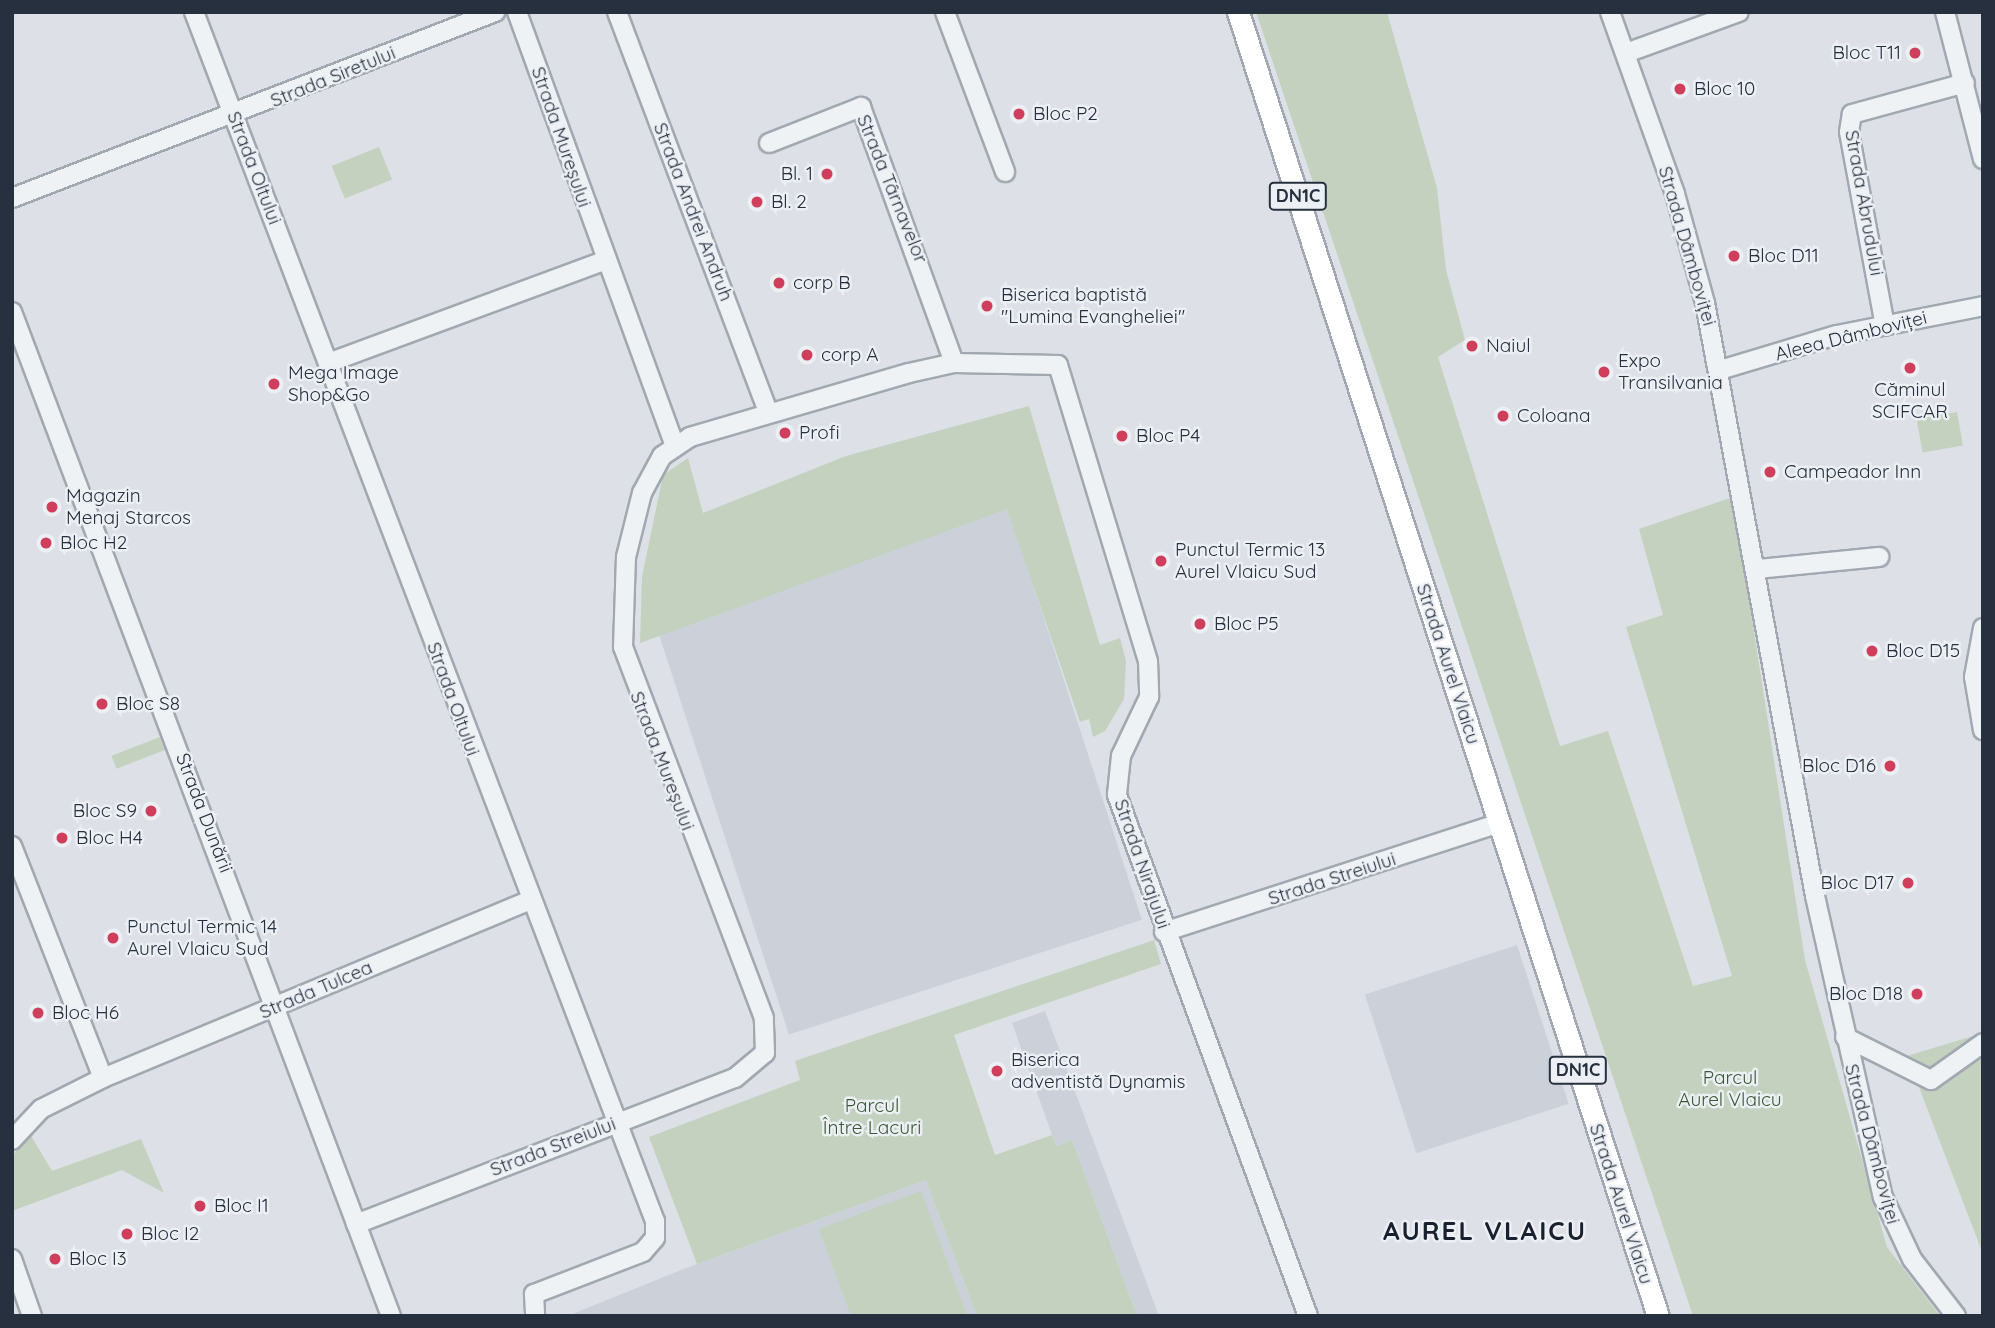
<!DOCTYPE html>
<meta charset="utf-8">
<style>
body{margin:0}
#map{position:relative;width:1995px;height:1328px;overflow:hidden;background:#dde1e7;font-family:Quicksand,sans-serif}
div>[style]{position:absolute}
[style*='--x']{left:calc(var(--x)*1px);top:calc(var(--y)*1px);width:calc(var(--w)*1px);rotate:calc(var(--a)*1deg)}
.built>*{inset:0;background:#cbd0d9;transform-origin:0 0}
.green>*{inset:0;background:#c3d1be;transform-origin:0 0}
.roads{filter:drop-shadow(2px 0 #a2a8b1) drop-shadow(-2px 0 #a2a8b1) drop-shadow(0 2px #a2a8b1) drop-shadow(0 -2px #a2a8b1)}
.minor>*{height:18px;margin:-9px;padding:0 9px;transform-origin:9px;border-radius:9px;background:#eff2f5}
.major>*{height:21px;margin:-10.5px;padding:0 10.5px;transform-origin:10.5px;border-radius:10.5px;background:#fff}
.dots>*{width:19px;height:19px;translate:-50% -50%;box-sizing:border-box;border:4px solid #ecf0f5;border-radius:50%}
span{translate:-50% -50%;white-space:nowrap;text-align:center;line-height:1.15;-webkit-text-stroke:5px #ecf0f5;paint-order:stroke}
.shield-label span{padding:2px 5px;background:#ecf0f5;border:2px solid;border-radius:5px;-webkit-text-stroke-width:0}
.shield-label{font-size:18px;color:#26303e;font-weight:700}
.poi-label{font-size:19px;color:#26303e}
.right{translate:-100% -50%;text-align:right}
.left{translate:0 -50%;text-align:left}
.street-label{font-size:19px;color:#26303e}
.park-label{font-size:19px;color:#3c5933}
.district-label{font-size:26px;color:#19212e;font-weight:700;letter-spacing:2px}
.frame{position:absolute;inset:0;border:14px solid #26303e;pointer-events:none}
</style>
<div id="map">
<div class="built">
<i style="left:1008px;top:508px;width:433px;height:371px;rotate:72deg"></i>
<i style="left:1517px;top:945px;width:167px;height:160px;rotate:72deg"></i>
<i style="clip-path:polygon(1045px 1011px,1159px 1316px,1137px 1316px,1072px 1140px,1056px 1146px,1012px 1023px)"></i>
<i style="clip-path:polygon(926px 1180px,977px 1316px,570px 1315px,681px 1270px)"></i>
</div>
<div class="green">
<i style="clip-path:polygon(1256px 12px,1387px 12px,1437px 188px,1446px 270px,1465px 340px,1438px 357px,1560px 746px,1608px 731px,1693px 986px,1732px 976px,1626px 627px,1663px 615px,1639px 529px,1733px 497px,1805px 960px,1887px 1247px,1940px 1316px,1693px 1316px)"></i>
<i style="left:379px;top:147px;width:35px;height:51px;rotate:68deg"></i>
<i style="clip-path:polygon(1029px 406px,1100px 645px,1120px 638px,1126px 661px,1124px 699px,1105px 731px,1093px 737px,1089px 719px,1080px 722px,1007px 509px,640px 643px,642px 577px,663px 475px,688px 458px,703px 513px,846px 456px)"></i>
<i style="left:1957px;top:412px;width:34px;height:41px;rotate:80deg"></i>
<i style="left:160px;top:737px;width:14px;height:52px;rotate:69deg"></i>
<i style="clip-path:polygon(1154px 940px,1161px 964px,954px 1035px,995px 1155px,1052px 1135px,1056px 1146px,1072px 1140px,1137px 1316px,977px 1316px,926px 1180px,697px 1264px,649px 1137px,800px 1080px,795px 1061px)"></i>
<i style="clip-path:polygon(1983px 1033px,1983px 1254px,1907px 1056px)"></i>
<i style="clip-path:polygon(30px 1134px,52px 1171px,141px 1139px,164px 1193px,122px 1170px,12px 1211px,12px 1156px)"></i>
<i style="clip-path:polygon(921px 1191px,967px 1316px,851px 1316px,819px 1229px)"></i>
</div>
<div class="roads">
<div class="minor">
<i style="--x:194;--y:12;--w:1294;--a:69.13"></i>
<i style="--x:655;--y:1221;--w:17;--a:90"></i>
<i style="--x:655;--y:1238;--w:18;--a:131"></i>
<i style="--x:643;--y:1252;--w:117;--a:158.9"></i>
<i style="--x:534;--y:1294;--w:22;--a:87"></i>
<i style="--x:517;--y:12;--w:459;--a:70"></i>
<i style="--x:617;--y:12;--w:428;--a:69.3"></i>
<i style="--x:945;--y:12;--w:171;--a:69.4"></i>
<i style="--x:1610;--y:12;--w:193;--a:70.3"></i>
<i style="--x:1675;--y:194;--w:113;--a:74.6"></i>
<i style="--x:1705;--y:303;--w:603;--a:79.49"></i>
<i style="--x:1815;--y:896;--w:309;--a:77.3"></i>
<i style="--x:1883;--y:1197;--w:68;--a:64.9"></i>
<i style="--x:1912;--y:1259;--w:72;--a:52.3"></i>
<i style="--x:1945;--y:12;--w:152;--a:75.5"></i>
<i style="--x:1626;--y:53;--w:120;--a:-19.9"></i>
<i style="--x:769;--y:143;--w:99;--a:-21.4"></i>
<i style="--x:861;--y:107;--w:272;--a:70"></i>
<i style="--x:12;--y:198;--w:518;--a:-21.06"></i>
<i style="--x:12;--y:312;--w:1073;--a:69.32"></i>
<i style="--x:1885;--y:326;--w:197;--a:-100.5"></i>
<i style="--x:1849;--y:132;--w:18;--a:-81"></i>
<i style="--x:1852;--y:114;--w:117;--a:-15.3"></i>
<i style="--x:328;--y:363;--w:294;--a:-20.3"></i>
<i style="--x:1720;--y:370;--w:122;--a:-16.7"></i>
<i style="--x:1837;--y:335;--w:149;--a:-11.2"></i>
<i style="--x:1758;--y:569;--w:122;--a:-5.7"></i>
<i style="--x:1983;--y:628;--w:50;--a:100.4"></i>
<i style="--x:1974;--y:677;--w:54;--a:80.4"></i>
<i style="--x:12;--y:846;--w:249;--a:68.6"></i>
<i style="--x:1164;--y:932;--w:352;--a:-18"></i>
<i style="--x:1845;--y:1037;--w:96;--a:26.6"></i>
<i style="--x:1931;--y:1080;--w:64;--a:-35.4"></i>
<i style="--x:12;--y:1140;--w:42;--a:-46.9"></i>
<i style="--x:41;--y:1109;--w:69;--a:-26.6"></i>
<i style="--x:103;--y:1078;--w:460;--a:-22.6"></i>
<i style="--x:356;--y:1224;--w:406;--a:-21.1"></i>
<i style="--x:735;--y:1078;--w:39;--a:-40"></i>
<i style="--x:765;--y:1053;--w:35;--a:-92"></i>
<i style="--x:764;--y:1018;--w:397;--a:-110.8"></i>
<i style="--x:623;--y:647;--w:90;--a:-88.1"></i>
<i style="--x:626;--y:557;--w:66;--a:-76"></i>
<i style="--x:642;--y:493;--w:42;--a:-61.6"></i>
<i style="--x:662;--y:456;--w:34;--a:-34"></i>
<i style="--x:690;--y:437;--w:228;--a:-16.3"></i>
<i style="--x:909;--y:373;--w:46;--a:-12.5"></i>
<i style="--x:954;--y:363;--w:104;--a:1.1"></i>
<i style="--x:1058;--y:365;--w:309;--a:73.1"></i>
<i style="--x:1148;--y:661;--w:36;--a:88"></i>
<i style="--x:1149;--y:697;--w:65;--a:115.4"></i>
<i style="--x:1121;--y:756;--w:39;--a:96"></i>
<i style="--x:1117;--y:795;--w:555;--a:69.87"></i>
<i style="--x:12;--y:1259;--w:60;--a:70.7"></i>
</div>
<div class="major">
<i style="--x:1238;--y:12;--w:1370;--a:72.15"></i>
</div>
</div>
<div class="dots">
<i style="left:1915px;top:53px;background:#cf3f5b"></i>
<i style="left:1680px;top:89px;background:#cf3f5b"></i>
<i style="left:1019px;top:114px;background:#cf3f5b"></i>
<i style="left:827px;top:174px;background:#cf3f5b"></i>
<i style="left:757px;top:202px;background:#cf3f5b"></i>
<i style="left:1734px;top:256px;background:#cf3f5b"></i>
<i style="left:779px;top:283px;background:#cf3f5b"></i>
<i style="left:987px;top:306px;background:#cf3f5b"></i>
<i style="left:1472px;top:346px;background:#cf3f5b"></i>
<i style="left:807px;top:355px;background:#cf3f5b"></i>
<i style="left:1910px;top:368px;background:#cf3f5b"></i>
<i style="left:1604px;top:372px;background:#cf3f5b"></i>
<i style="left:274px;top:384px;background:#cf3f5b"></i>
<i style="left:1503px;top:416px;background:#cf3f5b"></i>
<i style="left:785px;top:433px;background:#cf3f5b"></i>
<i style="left:1122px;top:436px;background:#cf3f5b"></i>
<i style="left:1770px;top:472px;background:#cf3f5b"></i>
<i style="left:52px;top:507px;background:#cf3f5b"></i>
<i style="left:46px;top:543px;background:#cf3f5b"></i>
<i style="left:1161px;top:561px;background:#cf3f5b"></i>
<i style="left:1200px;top:624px;background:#cf3f5b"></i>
<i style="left:1872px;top:651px;background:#cf3f5b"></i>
<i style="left:102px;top:704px;background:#cf3f5b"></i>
<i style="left:1890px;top:766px;background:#cf3f5b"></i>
<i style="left:151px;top:811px;background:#cf3f5b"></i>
<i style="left:62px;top:838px;background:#cf3f5b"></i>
<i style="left:1908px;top:883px;background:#cf3f5b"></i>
<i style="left:113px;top:938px;background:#cf3f5b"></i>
<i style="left:1917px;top:994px;background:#cf3f5b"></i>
<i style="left:38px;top:1013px;background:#cf3f5b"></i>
<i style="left:997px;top:1071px;background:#cf3f5b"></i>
<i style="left:200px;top:1206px;background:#cf3f5b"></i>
<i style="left:127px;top:1234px;background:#cf3f5b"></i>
<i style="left:55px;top:1259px;background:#cf3f5b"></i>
</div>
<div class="shield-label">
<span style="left:1298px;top:196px">DN1C</span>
<span style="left:1578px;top:1070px">DN1C</span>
</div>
<div class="poi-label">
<span class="right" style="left:1901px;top:53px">Bloc T11</span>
<span class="left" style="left:1694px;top:89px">Bloc 10</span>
<span class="left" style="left:1033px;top:114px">Bloc P2</span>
<span class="right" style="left:813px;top:174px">Bl. 1</span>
<span class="left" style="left:771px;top:202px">Bl. 2</span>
<span class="left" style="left:1748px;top:256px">Bloc D11</span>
<span class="left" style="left:793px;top:283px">corp B</span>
<span class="left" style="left:1001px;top:306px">Biserica baptistă<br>"Lumina Evangheliei"</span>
<span class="left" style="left:1486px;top:346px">Naiul</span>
<span class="left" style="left:821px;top:355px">corp A</span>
<span class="left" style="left:1618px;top:372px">Expo<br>Transilvania</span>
<span class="left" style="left:288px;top:384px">Mega Image<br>Shop&amp;Go</span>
<span style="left:1910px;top:401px">Căminul<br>SCIFCAR</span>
<span class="left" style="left:1517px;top:416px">Coloana</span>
<span class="left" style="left:799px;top:433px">Profi</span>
<span class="left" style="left:1136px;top:436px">Bloc P4</span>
<span class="left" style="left:1784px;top:472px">Campeador Inn</span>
<span class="left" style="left:66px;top:507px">Magazin<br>Menaj Starcos</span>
<span class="left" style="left:60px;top:543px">Bloc H2</span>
<span class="left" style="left:1175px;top:561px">Punctul Termic 13<br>Aurel Vlaicu Sud</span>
<span class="left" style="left:1214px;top:624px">Bloc P5</span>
<span class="left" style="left:1886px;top:651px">Bloc D15</span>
<span class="left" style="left:116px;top:704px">Bloc S8</span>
<span class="right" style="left:1876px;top:766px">Bloc D16</span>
<span class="right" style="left:137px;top:811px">Bloc S9</span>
<span class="left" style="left:76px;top:838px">Bloc H4</span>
<span class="right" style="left:1894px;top:883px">Bloc D17</span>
<span class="left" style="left:127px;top:938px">Punctul Termic 14<br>Aurel Vlaicu Sud</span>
<span class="right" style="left:1903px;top:994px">Bloc D18</span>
<span class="left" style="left:52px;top:1013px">Bloc H6</span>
<span class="left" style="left:1011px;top:1071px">Biserica<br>adventistă Dynamis</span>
<span class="left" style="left:214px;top:1206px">Bloc I1</span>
<span class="left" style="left:141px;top:1234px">Bloc I2</span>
<span class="left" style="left:69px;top:1259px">Bloc I3</span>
</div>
<div class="street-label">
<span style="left:333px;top:77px;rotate:-22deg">Strada Siretului</span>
<span style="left:561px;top:137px;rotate:71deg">Strada Mureșului</span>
<span style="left:254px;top:168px;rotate:69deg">Strada Oltului</span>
<span style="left:892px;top:189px;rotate:68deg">Strada Târnavelor</span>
<span style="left:1864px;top:203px;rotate:80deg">Strada Abrudului</span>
<span style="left:693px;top:212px;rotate:69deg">Strada Andrei Andruh</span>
<span style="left:1687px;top:246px;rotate:74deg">Strada Dâmboviței</span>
<span style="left:1851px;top:336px;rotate:-14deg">Aleea Dâmboviței</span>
<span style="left:1448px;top:664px;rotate:72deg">Strada Aurel Vlaicu</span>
<span style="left:453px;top:699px;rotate:70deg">Strada Oltului</span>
<span style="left:662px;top:761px;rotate:69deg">Strada Mureșului</span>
<span style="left:204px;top:813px;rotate:69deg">Strada Dunării</span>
<span style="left:1142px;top:864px;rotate:71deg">Strada Nirajului</span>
<span style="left:1332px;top:879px;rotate:-18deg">Strada Streiului</span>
<span style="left:316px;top:990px;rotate:-23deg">Strada Tulcea</span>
<span style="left:1872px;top:1144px;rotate:75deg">Strada Dâmboviței</span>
<span style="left:553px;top:1147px;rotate:-21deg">Strada Streiului</span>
<span style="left:1621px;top:1204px;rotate:72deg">Strada Aurel Vlaicu</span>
</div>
<div class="park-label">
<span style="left:1730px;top:1089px">Parcul<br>Aurel Vlaicu</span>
<span style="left:872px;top:1117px">Parcul<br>Între Lacuri</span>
</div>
<div class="district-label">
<span style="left:1485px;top:1231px">AUREL VLAICU</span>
</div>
<div class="frame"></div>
</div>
